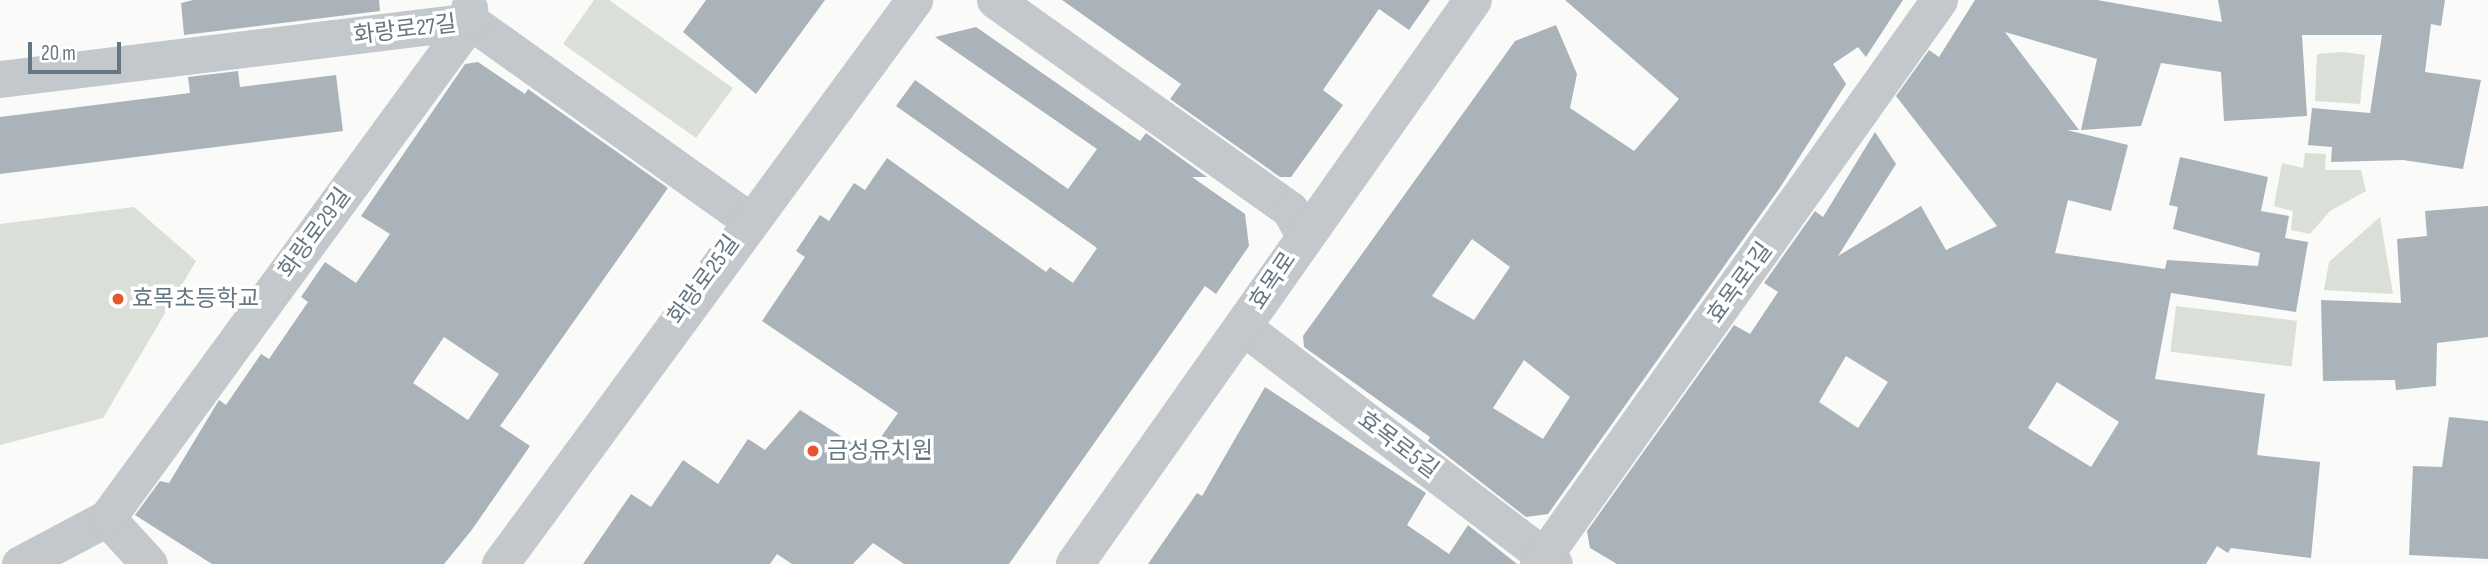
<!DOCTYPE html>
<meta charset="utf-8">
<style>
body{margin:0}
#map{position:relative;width:2488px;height:564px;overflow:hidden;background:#fafaf8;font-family:"Sofia Sans Condensed","Noto Sans KR",sans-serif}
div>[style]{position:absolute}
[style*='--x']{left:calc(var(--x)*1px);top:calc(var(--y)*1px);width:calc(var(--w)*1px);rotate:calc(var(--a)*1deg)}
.green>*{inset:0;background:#dadfd7;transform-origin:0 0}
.building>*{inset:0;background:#aab3b9}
.minor>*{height:37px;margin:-18.5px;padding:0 18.5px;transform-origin:18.5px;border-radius:18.5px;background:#c3c8cc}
.tertiary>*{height:38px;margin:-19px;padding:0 19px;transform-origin:19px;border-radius:19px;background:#c3c8cc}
.dots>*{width:19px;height:19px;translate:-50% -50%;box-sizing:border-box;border:4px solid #fff;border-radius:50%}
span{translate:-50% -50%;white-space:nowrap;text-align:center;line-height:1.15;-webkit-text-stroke:7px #fff;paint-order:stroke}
.street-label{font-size:23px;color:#657683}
.poi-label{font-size:23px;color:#657683}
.left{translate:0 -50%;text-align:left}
.scale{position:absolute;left:28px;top:42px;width:93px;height:32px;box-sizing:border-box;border:4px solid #657683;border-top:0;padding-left:9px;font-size:21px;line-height:24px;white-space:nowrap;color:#657683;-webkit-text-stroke:5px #fff;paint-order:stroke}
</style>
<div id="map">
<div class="green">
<i style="clip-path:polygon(594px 0,609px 0,733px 88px,696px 138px,563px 44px)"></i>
<i style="clip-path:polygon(2343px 52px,2365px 55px,2360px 104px,2315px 101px,2317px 54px)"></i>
<i style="clip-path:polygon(2305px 153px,2326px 154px,2325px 170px,2361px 170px,2366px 191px,2330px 211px,2310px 234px,2291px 230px,2293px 211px,2274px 206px,2282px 163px,2303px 168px)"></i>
<i style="clip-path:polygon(134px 207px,196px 261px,103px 418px,0 445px,0 224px)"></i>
<i style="clip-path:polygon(2380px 217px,2393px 294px,2324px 290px,2329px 262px)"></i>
<i style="left:2176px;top:306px;width:122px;height:46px;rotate:7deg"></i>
</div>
<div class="building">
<i style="clip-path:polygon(193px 0,379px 0,380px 11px,184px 35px,181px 3px)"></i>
<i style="clip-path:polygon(706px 0,825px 0,756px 94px,683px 32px)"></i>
<i style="clip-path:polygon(1062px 0,1430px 0,1409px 30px,1379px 9px,1323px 90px,1343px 105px,1291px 177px,1280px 177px,1170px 99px,1181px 84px)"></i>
<i style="clip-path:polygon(evenodd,1565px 0,1903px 0,1866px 57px,1858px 47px,1833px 64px,1846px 84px,1781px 186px,1548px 514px,1526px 517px,1428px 441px,1430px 437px,1304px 347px,1303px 336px,1515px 41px,1556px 25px,1577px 74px,1570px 108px,1634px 151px,1679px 99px,1565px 0,1472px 239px,1510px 267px,1474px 320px,1432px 296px,1472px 239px,1565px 0,1524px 360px,1570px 397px,1543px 439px,1493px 408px,1524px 360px)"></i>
<i style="clip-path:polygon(evenodd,1975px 0,2097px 0,2222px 22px,2218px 0,2445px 0,2441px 26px,2431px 24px,2425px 72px,2481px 80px,2463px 169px,2403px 160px,2331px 162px,2332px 147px,2308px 145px,2312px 108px,2370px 113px,2382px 35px,2302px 35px,2307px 116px,2224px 121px,2221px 72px,2161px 63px,2141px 126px,2081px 130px,2097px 59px,2005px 32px,2079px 130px,2067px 130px,2128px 145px,2111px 211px,2068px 200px,2055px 253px,2165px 269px,2167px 260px,2258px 266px,2260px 253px,2173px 229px,2178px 207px,2169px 205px,2180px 157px,2268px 177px,2261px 211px,2289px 216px,2285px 238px,2308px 242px,2296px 312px,2171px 293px,2155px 379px,2265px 394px,2257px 455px,2320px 462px,2311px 558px,2231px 548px,2228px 553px,2217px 546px,2206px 564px,1617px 564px,1590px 548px,1587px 531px,1734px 325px,1750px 334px,1778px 292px,1764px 283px,1815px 211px,1823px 217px,1875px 132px,1896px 164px,1838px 256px,1921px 206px,1946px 250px,1997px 226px,1896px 96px,1929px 50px,1939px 57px,1975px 0,1846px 356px,1888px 382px,1858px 428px,1819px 402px,1846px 356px,1975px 0,2057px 382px,2119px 422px,2091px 467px,2028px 428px,2057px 382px)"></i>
<i style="clip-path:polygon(976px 27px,1140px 141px,1146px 133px,1207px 177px,1192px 177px,1245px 214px,1249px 246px,1216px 294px,1205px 286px,1009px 564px,904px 564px,873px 543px,853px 564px,792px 564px,777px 554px,770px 564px,583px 564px,631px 494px,651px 507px,683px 460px,718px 484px,748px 439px,765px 450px,800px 410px,869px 454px,898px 413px,762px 321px,805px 257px,796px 251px,820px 215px,829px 221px,854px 183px,865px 190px,887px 158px,1046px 272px,1050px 267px,1073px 283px,1097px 248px,896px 106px,915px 80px,1068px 189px,1097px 149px,935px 37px)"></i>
<i style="clip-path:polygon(evenodd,478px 62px,525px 94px,528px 89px,668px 188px,500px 426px,530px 446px,471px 531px,444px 564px,212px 564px,135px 515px,160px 481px,169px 483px,219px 400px,226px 405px,261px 354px,269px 359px,308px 302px,301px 297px,325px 262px,356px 283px,390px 234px,361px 216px,465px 64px,478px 62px,444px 337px,499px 374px,468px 420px,413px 383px,444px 337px)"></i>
<i style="clip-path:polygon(238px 71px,240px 87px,336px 75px,343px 131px,0 174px,0 117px,190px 93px,188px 77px)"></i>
<i style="clip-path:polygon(2488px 206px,2488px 337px,2437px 343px,2436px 386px,2396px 390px,2395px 380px,2323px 381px,2321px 300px,2401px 303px,2397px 239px,2427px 236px,2425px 211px)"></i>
<i style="clip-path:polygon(1265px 387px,1426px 493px,1407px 525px,1449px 554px,1468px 525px,1517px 564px,1148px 564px,1197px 493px,1202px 496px)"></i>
<i style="clip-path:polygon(2449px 417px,2488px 421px,2488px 559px,2409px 555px,2413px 466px,2442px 467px)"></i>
</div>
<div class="minor">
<i style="--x:995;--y:0;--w:362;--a:35.4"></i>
<i style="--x:1290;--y:210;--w:29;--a:61"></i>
<i style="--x:0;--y:79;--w:474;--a:-7"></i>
<i style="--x:470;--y:21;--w:341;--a:35.5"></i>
<i style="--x:1242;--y:326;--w:392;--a:37.3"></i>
<i style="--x:107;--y:518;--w:62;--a:47.6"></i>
<i style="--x:20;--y:564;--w:98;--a:-27.9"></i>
<i style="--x:107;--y:518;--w:615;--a:-53.86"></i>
<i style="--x:470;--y:21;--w:13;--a:-94"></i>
<i style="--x:500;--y:564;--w:700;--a:-53.72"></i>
<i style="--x:1538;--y:564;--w:692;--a:-54.59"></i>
</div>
<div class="tertiary">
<i style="--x:1075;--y:564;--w:690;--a:-54.79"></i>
</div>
<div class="dots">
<i style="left:118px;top:299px;background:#e4572e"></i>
<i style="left:813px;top:451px;background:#e4572e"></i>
</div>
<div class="street-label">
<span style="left:405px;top:30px;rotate:-7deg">화랑로27길</span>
<span style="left:315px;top:233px;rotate:-54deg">화랑로29길</span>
<span style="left:704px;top:280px;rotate:-54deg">화랑로25길</span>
<span style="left:1273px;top:281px;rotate:-56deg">효목로</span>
<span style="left:1740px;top:283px;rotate:-54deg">효목로1길</span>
<span style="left:1398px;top:445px;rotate:37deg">효목로5길</span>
</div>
<div class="poi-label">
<span class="left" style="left:132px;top:299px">효목초등학교</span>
<span class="left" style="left:827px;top:451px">금성유치원</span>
</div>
<div class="scale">20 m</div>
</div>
